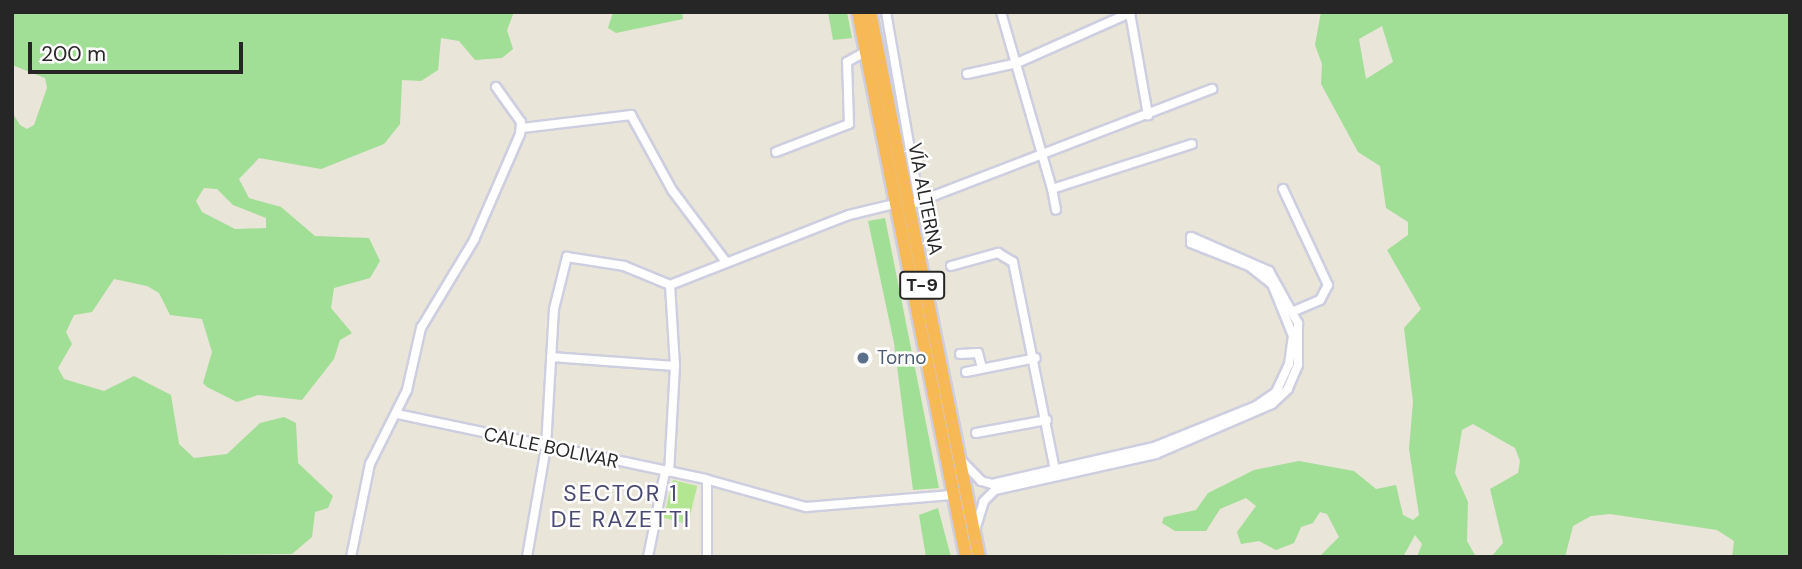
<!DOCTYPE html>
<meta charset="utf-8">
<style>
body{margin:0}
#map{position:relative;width:1802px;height:569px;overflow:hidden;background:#e9e5d8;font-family:"DM Sans",sans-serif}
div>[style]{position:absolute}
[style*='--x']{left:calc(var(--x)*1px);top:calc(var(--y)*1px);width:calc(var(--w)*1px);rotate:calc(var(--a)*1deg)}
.green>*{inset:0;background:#a1de96}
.pitch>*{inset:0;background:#b2e691;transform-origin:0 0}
.roads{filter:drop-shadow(2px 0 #cdcedf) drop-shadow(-2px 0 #cdcedf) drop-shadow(0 2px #cdcedf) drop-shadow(0 -2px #cdcedf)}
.minor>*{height:8px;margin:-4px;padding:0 4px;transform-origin:4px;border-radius:4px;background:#fff}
.highway>*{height:12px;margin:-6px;padding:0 6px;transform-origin:6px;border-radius:6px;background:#f7b955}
.dots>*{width:19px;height:19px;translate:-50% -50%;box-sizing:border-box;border:4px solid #fff;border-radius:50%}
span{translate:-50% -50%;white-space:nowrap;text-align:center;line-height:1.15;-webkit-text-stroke:5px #fff;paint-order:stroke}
.shield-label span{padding:2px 5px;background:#fff;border:2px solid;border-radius:5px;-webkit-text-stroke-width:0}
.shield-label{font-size:18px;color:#262626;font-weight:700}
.street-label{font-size:19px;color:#262626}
.service-label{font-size:19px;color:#4e5e75}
.left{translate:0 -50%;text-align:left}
.quarter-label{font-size:23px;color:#4a4975;letter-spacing:2px}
.frame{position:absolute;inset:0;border:14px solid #262626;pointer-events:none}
.scale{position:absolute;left:28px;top:42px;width:215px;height:32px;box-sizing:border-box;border:4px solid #262626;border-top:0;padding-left:9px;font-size:21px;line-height:24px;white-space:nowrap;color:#262626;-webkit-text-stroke:5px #fff;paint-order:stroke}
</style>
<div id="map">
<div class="green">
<i style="clip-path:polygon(evenodd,12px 12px,514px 12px,507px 30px,513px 49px,502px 58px,475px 60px,459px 41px,441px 38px,438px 70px,421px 81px,402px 80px,400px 124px,384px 144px,321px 169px,259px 158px,239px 179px,249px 198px,281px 207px,315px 236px,369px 238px,380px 261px,370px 278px,334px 288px,331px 308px,352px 333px,340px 340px,334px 359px,302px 400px,258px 395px,237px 402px,207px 387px,203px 383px,212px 352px,202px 319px,170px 315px,159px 293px,147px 286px,114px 279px,92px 312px,74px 315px,66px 332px,72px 344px,58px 368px,64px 379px,104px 391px,134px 376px,171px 395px,179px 444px,194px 458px,227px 454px,260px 423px,284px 417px,296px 423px,298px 463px,333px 496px,328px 508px,315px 512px,312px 537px,292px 554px,12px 557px,12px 112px,20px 125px,27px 129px,34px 125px,47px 88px,45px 78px,12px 65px,12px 12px,204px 188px,217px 189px,233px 205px,266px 218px,266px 228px,235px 229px,202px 212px,196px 201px,204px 188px)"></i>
<i style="clip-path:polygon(613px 12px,682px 12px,683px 19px,616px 33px,608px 28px)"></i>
<i style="clip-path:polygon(828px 12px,847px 12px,852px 38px,833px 40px)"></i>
<i style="clip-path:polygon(evenodd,1321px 12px,1790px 12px,1790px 557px,1732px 557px,1734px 541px,1717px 530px,1610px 514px,1591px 516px,1573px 526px,1565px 557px,1491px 557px,1503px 543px,1490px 489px,1518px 473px,1520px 461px,1515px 448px,1473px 424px,1462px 430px,1455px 473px,1468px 502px,1467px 541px,1476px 557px,1417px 557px,1422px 544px,1415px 535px,1403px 557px,1319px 557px,1339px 537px,1327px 514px,1320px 512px,1313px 523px,1301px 527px,1294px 543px,1276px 550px,1259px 541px,1241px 544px,1237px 532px,1256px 506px,1246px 498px,1220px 509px,1206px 531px,1175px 531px,1162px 523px,1164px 517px,1196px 510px,1208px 493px,1254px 470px,1299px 461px,1354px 471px,1376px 489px,1396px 485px,1403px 515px,1413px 520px,1419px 515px,1409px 449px,1413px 402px,1404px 328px,1421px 309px,1387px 250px,1408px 235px,1408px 222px,1386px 208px,1380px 166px,1358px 152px,1321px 84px,1322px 64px,1315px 45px,1321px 12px,1382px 26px,1393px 62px,1366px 79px,1359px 39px,1382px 26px)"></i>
<i style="clip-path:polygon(885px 218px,939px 488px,913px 490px,894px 343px,868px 221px)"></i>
<i style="clip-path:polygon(938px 508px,951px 557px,926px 557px,919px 515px)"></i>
</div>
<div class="pitch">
<i style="left:673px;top:480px;width:25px;height:39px;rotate:14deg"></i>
</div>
<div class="roads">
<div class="minor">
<i style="--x:886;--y:12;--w:192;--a:80.1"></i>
<i style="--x:1001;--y:12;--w:184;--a:73.9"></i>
<i style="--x:1052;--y:189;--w:147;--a:-17.8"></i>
<i style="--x:967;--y:74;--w:51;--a:-12.4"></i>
<i style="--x:1017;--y:63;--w:124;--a:-23.9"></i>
<i style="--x:1130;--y:13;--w:104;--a:80"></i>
<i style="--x:522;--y:128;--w:110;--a:-6.8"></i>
<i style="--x:631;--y:115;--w:85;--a:61.3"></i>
<i style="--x:672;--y:190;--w:90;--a:53.1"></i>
<i style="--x:776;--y:152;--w:78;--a:-21"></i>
<i style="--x:849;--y:124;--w:62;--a:-91.8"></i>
<i style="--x:847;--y:62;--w:21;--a:-29"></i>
<i style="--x:1052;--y:189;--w:21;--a:79"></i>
<i style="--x:1283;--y:189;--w:106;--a:64.9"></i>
<i style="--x:1328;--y:285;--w:17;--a:118"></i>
<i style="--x:1320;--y:300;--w:30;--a:157"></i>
<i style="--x:907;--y:206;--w:327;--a:-21"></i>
<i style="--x:951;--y:266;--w:49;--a:-15.5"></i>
<i style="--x:998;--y:253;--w:17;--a:31"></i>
<i style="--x:1013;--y:262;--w:212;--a:78.6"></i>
<i style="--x:670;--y:285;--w:192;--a:-21.4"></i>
<i style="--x:849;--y:215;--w:46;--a:-13.7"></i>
<i style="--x:960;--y:354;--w:18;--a:-3"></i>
<i style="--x:978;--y:353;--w:16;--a:75"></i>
<i style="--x:551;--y:357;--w:124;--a:4.2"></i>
<i style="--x:966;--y:372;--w:71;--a:-11.3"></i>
<i style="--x:397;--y:414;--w:315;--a:11.9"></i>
<i style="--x:705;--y:479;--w:105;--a:15.5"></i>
<i style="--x:806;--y:507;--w:146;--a:-4.7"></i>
<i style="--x:976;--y:433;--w:72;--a:-10.4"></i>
<i style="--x:961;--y:460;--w:29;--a:46"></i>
<i style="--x:981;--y:481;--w:11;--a:15"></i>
<i style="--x:992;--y:484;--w:166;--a:-12.9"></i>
<i style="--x:1154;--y:447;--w:110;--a:-21.9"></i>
<i style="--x:1256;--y:406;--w:24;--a:-35"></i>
<i style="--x:1276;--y:392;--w:31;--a:-65"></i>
<i style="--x:1289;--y:364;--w:28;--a:-82"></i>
<i style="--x:1293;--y:336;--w:56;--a:-112"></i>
<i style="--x:1272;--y:284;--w:29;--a:-142"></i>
<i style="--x:1249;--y:266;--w:62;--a:-158.4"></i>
<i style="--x:1191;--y:243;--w:6;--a:-90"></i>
<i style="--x:1191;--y:237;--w:85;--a:23.6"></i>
<i style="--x:1269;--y:271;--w:60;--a:60.9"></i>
<i style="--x:1298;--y:323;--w:42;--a:90"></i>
<i style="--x:1298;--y:365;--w:26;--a:113"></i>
<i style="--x:1288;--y:389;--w:22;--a:137"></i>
<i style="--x:1272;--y:404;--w:126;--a:156.7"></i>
<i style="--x:1156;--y:454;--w:165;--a:167.4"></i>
<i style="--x:995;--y:490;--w:16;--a:135"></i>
<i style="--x:984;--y:501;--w:28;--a:107"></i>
<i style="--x:351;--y:557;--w:95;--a:-78.5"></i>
<i style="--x:370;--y:464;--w:83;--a:-63.4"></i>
<i style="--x:407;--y:390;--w:64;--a:-77.3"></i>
<i style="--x:421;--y:328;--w:103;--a:-58.9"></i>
<i style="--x:474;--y:240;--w:116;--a:-66.5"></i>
<i style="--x:520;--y:134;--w:12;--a:-85"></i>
<i style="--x:521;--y:122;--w:43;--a:-125.5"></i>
<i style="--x:527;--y:557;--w:112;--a:-80.2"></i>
<i style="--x:546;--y:447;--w:138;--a:-86.7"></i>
<i style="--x:554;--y:309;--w:54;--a:-76"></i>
<i style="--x:567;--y:257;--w:58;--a:9"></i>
<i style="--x:624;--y:266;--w:50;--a:22.4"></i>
<i style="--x:670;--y:285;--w:81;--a:86.5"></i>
<i style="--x:675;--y:366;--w:106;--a:93.2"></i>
<i style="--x:648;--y:557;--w:87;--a:-78.7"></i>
<i style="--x:707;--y:557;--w:77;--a:-90"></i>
</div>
<div class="highway">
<i style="--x:858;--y:12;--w:556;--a:78.79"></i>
<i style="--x:870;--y:12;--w:556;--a:78.69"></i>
</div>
</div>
<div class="dots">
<i style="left:863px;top:358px;background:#5c6f8a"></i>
</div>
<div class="shield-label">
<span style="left:922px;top:285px">T-9</span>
</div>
<div class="street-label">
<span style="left:925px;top:199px;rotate:79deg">VÍA ALTERNA</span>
<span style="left:551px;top:448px;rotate:12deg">CALLE BOLIVAR</span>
</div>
<div class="service-label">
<span class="left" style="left:877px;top:358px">Torno</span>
</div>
<div class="quarter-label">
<span style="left:621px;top:506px">SECTOR 1<br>DE RAZETTI</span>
</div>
<div class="frame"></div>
<div class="scale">200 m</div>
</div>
